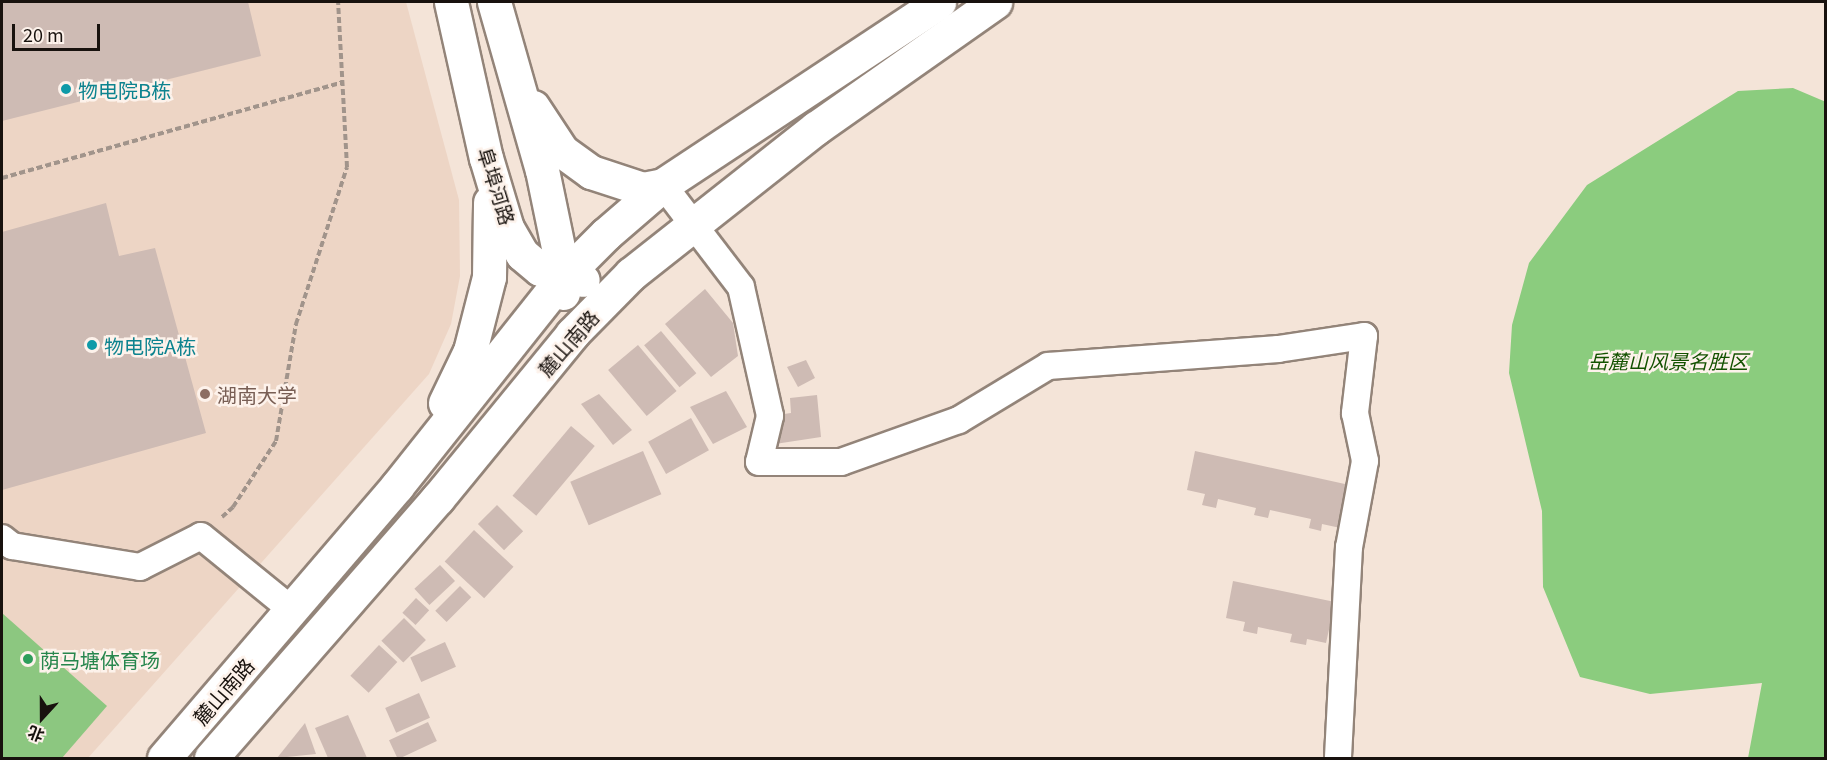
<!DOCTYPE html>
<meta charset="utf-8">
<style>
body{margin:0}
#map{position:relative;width:1827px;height:760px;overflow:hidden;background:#f4e4d8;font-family:Georgia,"Noto Sans SC",serif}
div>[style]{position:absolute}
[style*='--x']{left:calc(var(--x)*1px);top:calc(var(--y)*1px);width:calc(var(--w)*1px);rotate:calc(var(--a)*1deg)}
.built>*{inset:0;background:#edd5c5}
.green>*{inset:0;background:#8cc780}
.forest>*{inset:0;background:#8bcc7e}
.building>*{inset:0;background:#cebbb4;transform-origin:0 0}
.path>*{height:4px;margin-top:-2px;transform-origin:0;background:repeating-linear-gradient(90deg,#a1948b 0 6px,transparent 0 9px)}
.roads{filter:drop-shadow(2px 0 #938479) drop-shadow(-2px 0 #938479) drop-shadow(0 2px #938479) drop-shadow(0 -2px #938479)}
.minor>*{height:26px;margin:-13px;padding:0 13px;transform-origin:13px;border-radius:13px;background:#fff}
.secondary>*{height:33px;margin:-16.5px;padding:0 16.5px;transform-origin:16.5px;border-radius:16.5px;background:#fff}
.dots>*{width:16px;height:16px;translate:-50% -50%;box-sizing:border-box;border:3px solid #fdf2eb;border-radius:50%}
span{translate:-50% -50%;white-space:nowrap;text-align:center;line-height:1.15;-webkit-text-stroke:5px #fdf2eb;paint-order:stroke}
.culture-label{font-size:20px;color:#0d838f}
.left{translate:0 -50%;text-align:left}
.street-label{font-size:20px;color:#18120e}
.park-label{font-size:20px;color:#135200;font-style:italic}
.education-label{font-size:20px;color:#785e54}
.leisure-label{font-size:20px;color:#27864d}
.frame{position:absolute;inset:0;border:3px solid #18120e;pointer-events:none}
.north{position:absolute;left:12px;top:688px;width:60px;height:60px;-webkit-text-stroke:4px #fdf2eb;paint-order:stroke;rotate:201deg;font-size:16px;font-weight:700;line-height:24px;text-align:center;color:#18120e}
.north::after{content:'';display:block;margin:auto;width:21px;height:27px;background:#18120e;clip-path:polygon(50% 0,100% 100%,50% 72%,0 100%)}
.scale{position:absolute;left:12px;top:24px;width:88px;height:27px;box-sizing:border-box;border:3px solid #18120e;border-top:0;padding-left:8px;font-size:18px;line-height:21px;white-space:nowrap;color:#18120e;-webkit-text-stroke:4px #fdf2eb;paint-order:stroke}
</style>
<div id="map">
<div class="built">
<i style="clip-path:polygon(2px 2px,406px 2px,459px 200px,460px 276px,451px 324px,429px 374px,88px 758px,2px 758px)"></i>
</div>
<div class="green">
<i style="clip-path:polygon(2px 613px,107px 706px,62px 758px,2px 758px)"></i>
</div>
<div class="forest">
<i style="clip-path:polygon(1793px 88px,1826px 102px,1825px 758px,1748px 758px,1762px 683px,1650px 694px,1580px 677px,1543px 587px,1542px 511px,1509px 373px,1512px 325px,1529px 263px,1587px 185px,1738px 91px)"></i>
</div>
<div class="building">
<i style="clip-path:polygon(2px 2px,248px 2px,261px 56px,2px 121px)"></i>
<i style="clip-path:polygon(106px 203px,119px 256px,155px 248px,206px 433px,2px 490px,2px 232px)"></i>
<i style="clip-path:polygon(705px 289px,733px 323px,738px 356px,711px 377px,665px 324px)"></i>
<i style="left:661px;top:331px;width:55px;height:22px;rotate:50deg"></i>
<i style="left:638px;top:345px;width:60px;height:39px;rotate:50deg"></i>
<i style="clip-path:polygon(806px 360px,815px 378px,798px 387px,787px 367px)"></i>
<i style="clip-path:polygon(726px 391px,747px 427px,713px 444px,690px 407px)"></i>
<i style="clip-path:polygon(599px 394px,632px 430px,613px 445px,581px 404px)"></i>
<i style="clip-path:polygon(817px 395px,821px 437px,775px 444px,770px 416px,791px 413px,790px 398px)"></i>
<i style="left:691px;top:418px;width:37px;height:49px;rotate:61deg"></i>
<i style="left:571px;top:426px;width:31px;height:91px;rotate:40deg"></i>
<i style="left:643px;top:451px;width:47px;height:79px;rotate:67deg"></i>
<i style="clip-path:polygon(1195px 451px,1354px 486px,1345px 529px,1322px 524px,1321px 531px,1309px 528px,1311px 519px,1270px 510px,1268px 518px,1254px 515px,1256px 508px,1218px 499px,1216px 508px,1202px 505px,1205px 494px,1187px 490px)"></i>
<i style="left:497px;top:505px;width:37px;height:27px;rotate:45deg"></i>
<i style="left:474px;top:530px;width:54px;height:43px;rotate:43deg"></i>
<i style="left:440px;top:565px;width:22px;height:35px;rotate:47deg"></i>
<i style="clip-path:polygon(1233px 581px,1335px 602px,1326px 643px,1307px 639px,1306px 645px,1290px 642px,1292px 634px,1258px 627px,1257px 634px,1243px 631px,1245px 622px,1226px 618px)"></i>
<i style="left:460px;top:586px;width:16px;height:35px;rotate:45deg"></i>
<i style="left:416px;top:598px;width:18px;height:20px;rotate:43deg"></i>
<i style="left:404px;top:618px;width:31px;height:32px;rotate:45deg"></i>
<i style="left:445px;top:642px;width:27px;height:38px;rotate:66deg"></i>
<i style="left:379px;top:645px;width:25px;height:42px;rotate:43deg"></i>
<i style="left:419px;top:693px;width:27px;height:37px;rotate:66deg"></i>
<i style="clip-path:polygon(348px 715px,367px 758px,328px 758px,315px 728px)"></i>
<i style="left:428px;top:722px;width:21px;height:43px;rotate:65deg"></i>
<i style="clip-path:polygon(305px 723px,316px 754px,277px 758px)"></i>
</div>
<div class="path">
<i style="--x:2;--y:178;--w:354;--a:-15.7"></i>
<i style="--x:222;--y:517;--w:15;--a:-42"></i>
<i style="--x:233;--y:507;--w:79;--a:-56.9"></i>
<i style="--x:276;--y:441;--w:119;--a:-80.3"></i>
<i style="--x:296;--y:324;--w:165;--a:-72"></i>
<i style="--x:347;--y:167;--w:165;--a:-93.1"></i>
</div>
<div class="roads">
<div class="minor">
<i style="--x:663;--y:185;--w:128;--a:52.6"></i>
<i style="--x:741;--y:287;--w:132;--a:77.3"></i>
<i style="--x:770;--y:416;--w:47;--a:103.4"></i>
<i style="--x:759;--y:462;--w:82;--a:0"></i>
<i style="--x:841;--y:462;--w:125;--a:-19.6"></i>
<i style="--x:959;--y:420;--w:104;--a:-31.2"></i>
<i style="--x:1048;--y:366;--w:231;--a:-4.2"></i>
<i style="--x:1278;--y:349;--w:87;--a:-8.6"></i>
<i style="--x:1364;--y:336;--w:78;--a:96.7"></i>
<i style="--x:1355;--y:413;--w:49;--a:78.2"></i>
<i style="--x:1365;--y:461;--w:87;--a:100.5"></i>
<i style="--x:1349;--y:547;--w:211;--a:93"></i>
<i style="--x:2;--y:538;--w:13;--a:39"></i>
<i style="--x:12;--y:546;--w:130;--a:9.3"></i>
<i style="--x:140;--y:567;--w:68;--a:-26.9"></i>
<i style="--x:201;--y:536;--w:117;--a:39.1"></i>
</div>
<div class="secondary">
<i style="--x:451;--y:2;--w:160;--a:77.4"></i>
<i style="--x:486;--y:158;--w:73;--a:73.3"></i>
<i style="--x:507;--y:228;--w:30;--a:60"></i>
<i style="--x:522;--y:254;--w:23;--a:40"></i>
<i style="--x:540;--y:269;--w:44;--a:14.3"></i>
<i style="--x:494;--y:2;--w:175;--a:74.1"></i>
<i style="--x:542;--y:170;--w:108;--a:78.3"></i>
<i style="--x:564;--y:276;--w:17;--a:93"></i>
<i style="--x:533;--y:107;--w:53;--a:56.6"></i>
<i style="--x:562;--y:151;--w:36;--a:36"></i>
<i style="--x:591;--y:172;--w:55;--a:18.1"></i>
<i style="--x:643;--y:189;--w:20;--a:-11"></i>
<i style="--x:445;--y:403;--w:58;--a:-64.3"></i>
<i style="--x:470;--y:351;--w:76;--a:-75.6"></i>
<i style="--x:489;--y:277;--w:75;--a:-89.2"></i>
<i style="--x:164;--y:758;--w:358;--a:-49.4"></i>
<i style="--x:397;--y:486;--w:268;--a:-51.5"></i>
<i style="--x:564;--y:276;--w:59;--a:-45"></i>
<i style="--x:606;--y:234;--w:75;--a:-40.7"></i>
<i style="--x:663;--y:185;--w:331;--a:-33.5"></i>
<i style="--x:211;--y:758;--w:345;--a:-48.9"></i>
<i style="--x:438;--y:498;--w:212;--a:-50.7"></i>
<i style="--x:572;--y:334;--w:84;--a:-45.5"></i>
<i style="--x:631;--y:274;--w:236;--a:-38.3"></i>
<i style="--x:816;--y:128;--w:219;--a:-35.1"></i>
</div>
</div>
<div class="dots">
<i style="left:66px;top:89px;background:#0f9aa8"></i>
<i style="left:92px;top:345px;background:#0f9aa8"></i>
<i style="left:205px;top:394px;background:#8d6e63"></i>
<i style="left:28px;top:659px;background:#2e9e5b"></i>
</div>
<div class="culture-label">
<span class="left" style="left:78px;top:89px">物电院B栋</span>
<span class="left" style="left:104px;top:345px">物电院A栋</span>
</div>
<div class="street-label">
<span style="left:497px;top:186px;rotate:73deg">阜埠河路</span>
<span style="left:568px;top:343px;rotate:-49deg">麓山南路</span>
<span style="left:223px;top:691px;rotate:-49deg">麓山南路</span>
</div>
<div class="park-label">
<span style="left:1668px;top:360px">岳麓山风景名胜区</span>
</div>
<div class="education-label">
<span class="left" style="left:217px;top:394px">湖南大学</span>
</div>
<div class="leisure-label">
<span class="left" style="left:40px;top:659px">荫马塘体育场</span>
</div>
<div class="frame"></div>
<div class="north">北</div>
<div class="scale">20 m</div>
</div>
